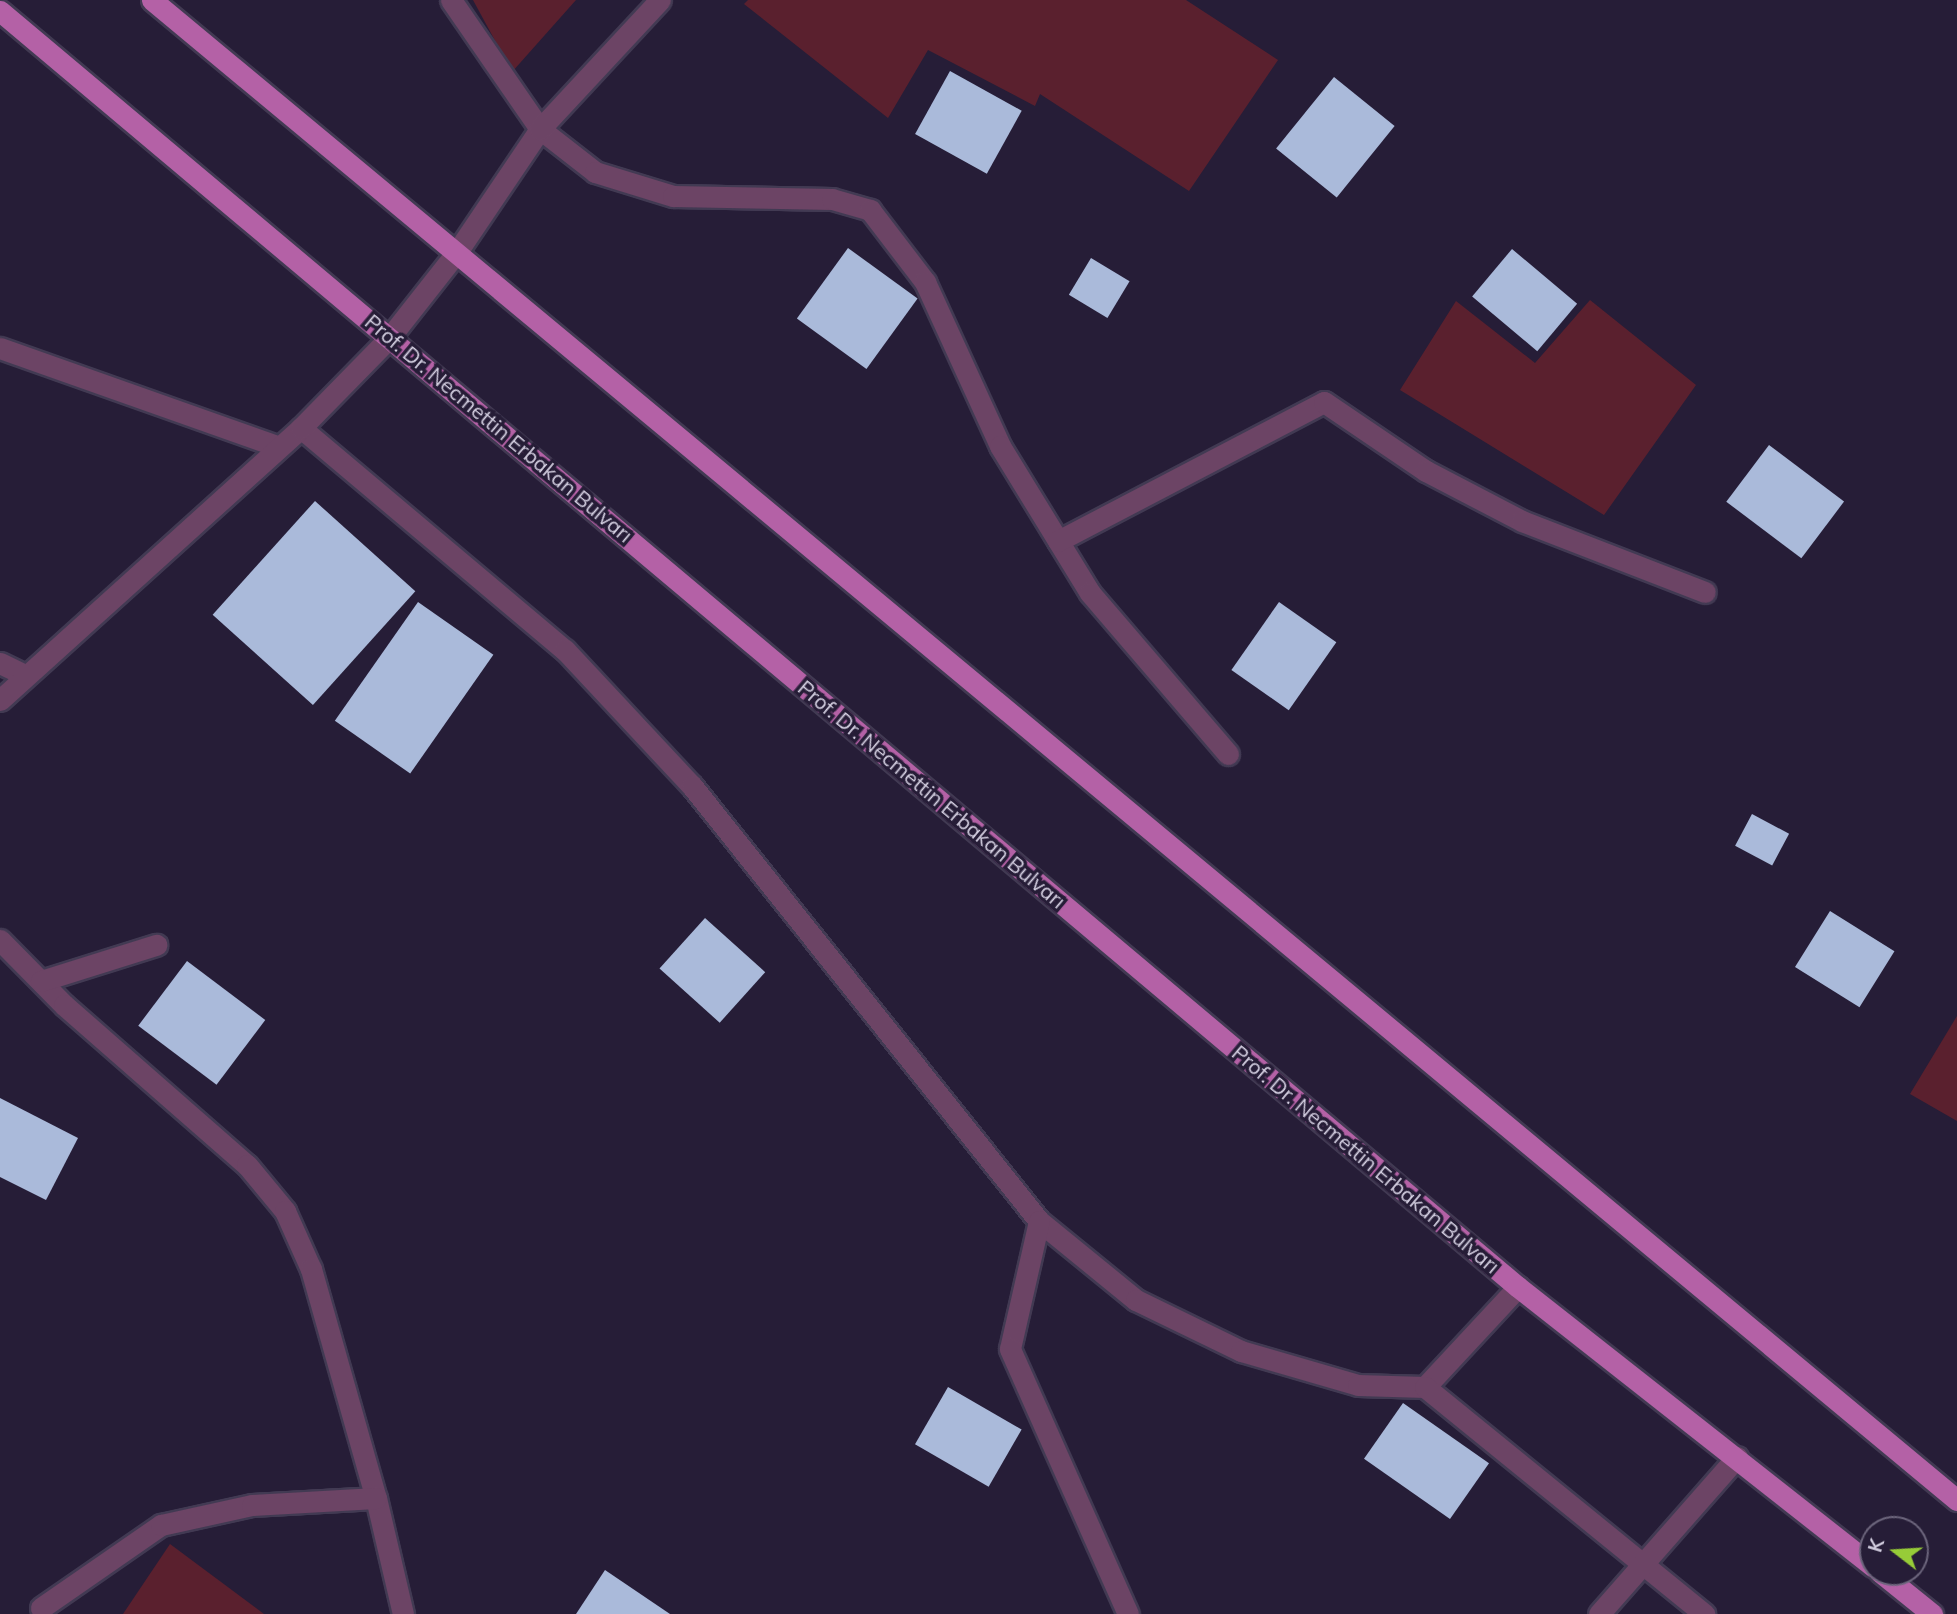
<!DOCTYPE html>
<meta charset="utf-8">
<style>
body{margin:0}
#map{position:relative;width:1957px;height:1614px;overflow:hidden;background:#261d37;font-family:Mulish,sans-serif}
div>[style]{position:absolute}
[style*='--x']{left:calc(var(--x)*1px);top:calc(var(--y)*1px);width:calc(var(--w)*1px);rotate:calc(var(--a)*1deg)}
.green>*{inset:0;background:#5a202e}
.building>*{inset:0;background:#aabada;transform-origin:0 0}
.roads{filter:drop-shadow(2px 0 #423a53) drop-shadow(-2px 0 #423a53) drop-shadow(0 2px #423a53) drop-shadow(0 -2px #423a53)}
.minor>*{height:21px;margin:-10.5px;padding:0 10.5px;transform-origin:10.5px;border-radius:10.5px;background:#6c4465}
.major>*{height:21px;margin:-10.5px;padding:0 10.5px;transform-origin:10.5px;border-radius:10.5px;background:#b461a6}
span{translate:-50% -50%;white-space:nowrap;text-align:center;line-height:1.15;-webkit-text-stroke:7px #261d37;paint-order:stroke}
.street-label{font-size:21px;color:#d6d1e3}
.north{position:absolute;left:1859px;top:1516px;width:70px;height:70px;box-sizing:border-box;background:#261d37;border:2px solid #6c657c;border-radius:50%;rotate:287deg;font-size:19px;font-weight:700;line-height:28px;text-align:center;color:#d6d1e3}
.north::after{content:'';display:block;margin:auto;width:24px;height:32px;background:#97cc38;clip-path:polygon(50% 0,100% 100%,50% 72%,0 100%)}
</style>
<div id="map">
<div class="green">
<i style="clip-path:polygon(473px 0,576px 0,512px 72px)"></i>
<i style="clip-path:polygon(748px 0,1186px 0,1278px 60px,1189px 191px,1040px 94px,1035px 106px,928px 50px,888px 118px,744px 4px)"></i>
<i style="clip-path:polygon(1590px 300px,1696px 385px,1604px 515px,1400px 390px,1456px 301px,1535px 363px)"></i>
<i style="clip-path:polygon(1957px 1016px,1957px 1121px,1910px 1094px)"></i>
<i style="clip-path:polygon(170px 1544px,264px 1614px,123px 1614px)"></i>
</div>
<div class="building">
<i style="left:950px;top:71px;width:82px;height:72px;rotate:29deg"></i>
<i style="left:1334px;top:77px;width:78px;height:92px;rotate:39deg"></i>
<i style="left:848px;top:248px;width:86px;height:87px;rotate:36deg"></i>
<i style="left:1512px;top:249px;width:85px;height:62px;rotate:40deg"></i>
<i style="left:1091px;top:258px;width:45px;height:43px;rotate:31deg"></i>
<i style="left:1769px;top:445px;width:94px;height:71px;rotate:37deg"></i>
<i style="left:315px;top:501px;width:135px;height:153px;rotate:42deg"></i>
<i style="left:418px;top:602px;width:92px;height:145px;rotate:35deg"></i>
<i style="left:1279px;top:602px;width:70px;height:83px;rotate:35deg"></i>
<i style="left:1752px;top:814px;width:42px;height:36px;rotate:28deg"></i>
<i style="left:1830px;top:911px;width:76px;height:66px;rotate:32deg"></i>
<i style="left:705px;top:918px;width:81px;height:68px;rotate:42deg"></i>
<i style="left:187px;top:961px;width:98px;height:81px;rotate:37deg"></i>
<i style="clip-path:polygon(0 1098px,78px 1138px,46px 1200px,0 1177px)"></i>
<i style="left:948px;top:1387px;width:85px;height:66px;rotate:30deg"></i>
<i style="left:1403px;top:1403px;width:105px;height:68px;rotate:35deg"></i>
<i style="clip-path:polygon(605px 1570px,670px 1614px,576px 1614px)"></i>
</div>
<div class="roads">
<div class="minor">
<i style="--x:451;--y:0;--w:157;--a:55.4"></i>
<i style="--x:540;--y:129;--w:70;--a:38"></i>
<i style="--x:595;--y:172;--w:82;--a:17.1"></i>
<i style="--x:673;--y:196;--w:159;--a:1.1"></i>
<i style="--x:832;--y:199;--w:40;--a:16"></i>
<i style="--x:870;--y:210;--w:91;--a:52.6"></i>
<i style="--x:925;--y:282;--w:180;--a:65.4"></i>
<i style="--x:1000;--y:446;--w:172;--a:58.5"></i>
<i style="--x:1090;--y:593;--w:212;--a:49.4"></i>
<i style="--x:0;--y:348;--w:294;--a:19.5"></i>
<i style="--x:301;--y:428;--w:345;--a:40.1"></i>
<i style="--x:565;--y:650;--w:186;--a:47"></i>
<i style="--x:692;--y:786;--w:556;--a:51.42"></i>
<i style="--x:1039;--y:1221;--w:125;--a:39.2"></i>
<i style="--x:1136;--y:1300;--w:117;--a:25.9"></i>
<i style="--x:1241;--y:1351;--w:122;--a:16.2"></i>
<i style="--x:1358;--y:1385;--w:67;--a:1.7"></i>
<i style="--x:1425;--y:1387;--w:137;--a:-47.1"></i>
<i style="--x:1058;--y:541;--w:300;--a:-27.6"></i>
<i style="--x:1324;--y:402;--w:123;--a:34.1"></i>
<i style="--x:1426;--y:471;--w:108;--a:27.5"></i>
<i style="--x:1522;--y:521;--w:196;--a:21.2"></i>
<i style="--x:0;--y:663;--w:28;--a:26"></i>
<i style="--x:0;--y:700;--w:406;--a:-42.1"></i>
<i style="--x:301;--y:428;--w:127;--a:-45.6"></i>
<i style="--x:390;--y:337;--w:108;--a:-51.8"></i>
<i style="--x:457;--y:252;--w:148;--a:-56"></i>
<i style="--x:540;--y:129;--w:176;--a:-47.1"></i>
<i style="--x:0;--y:940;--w:91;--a:45.4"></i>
<i style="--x:64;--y:1005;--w:243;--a:41.2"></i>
<i style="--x:247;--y:1165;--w:60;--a:50.4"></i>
<i style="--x:285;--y:1211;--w:64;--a:65.9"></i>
<i style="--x:311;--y:1269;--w:238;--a:74.2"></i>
<i style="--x:376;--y:1498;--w:119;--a:76.9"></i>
<i style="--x:41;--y:981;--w:121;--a:-17.4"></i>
<i style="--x:1039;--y:1221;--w:131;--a:102.8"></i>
<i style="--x:1010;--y:1349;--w:290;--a:66"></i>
<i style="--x:1425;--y:1387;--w:360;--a:39.1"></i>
<i style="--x:41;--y:1608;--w:146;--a:-34.7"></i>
<i style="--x:161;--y:1525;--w:93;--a:-12.4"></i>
<i style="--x:252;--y:1505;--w:124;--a:-3.2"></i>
<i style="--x:1599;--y:1614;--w:209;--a:-48.7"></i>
</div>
<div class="major">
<i style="--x:152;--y:0;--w:2347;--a:39.73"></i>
<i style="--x:0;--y:11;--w:1983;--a:40.05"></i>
<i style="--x:1518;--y:1287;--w:452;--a:38.2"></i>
<i style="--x:1880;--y:1572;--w:67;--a:38.9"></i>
</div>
</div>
<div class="street-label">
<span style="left:499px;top:428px;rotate:40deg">Prof. Dr. Necmettin Erbakan Bulvarı</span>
<span style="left:932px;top:794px;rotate:40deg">Prof. Dr. Necmettin Erbakan Bulvarı</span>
<span style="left:1366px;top:1159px;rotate:40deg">Prof. Dr. Necmettin Erbakan Bulvarı</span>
</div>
<div class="north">K</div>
</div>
